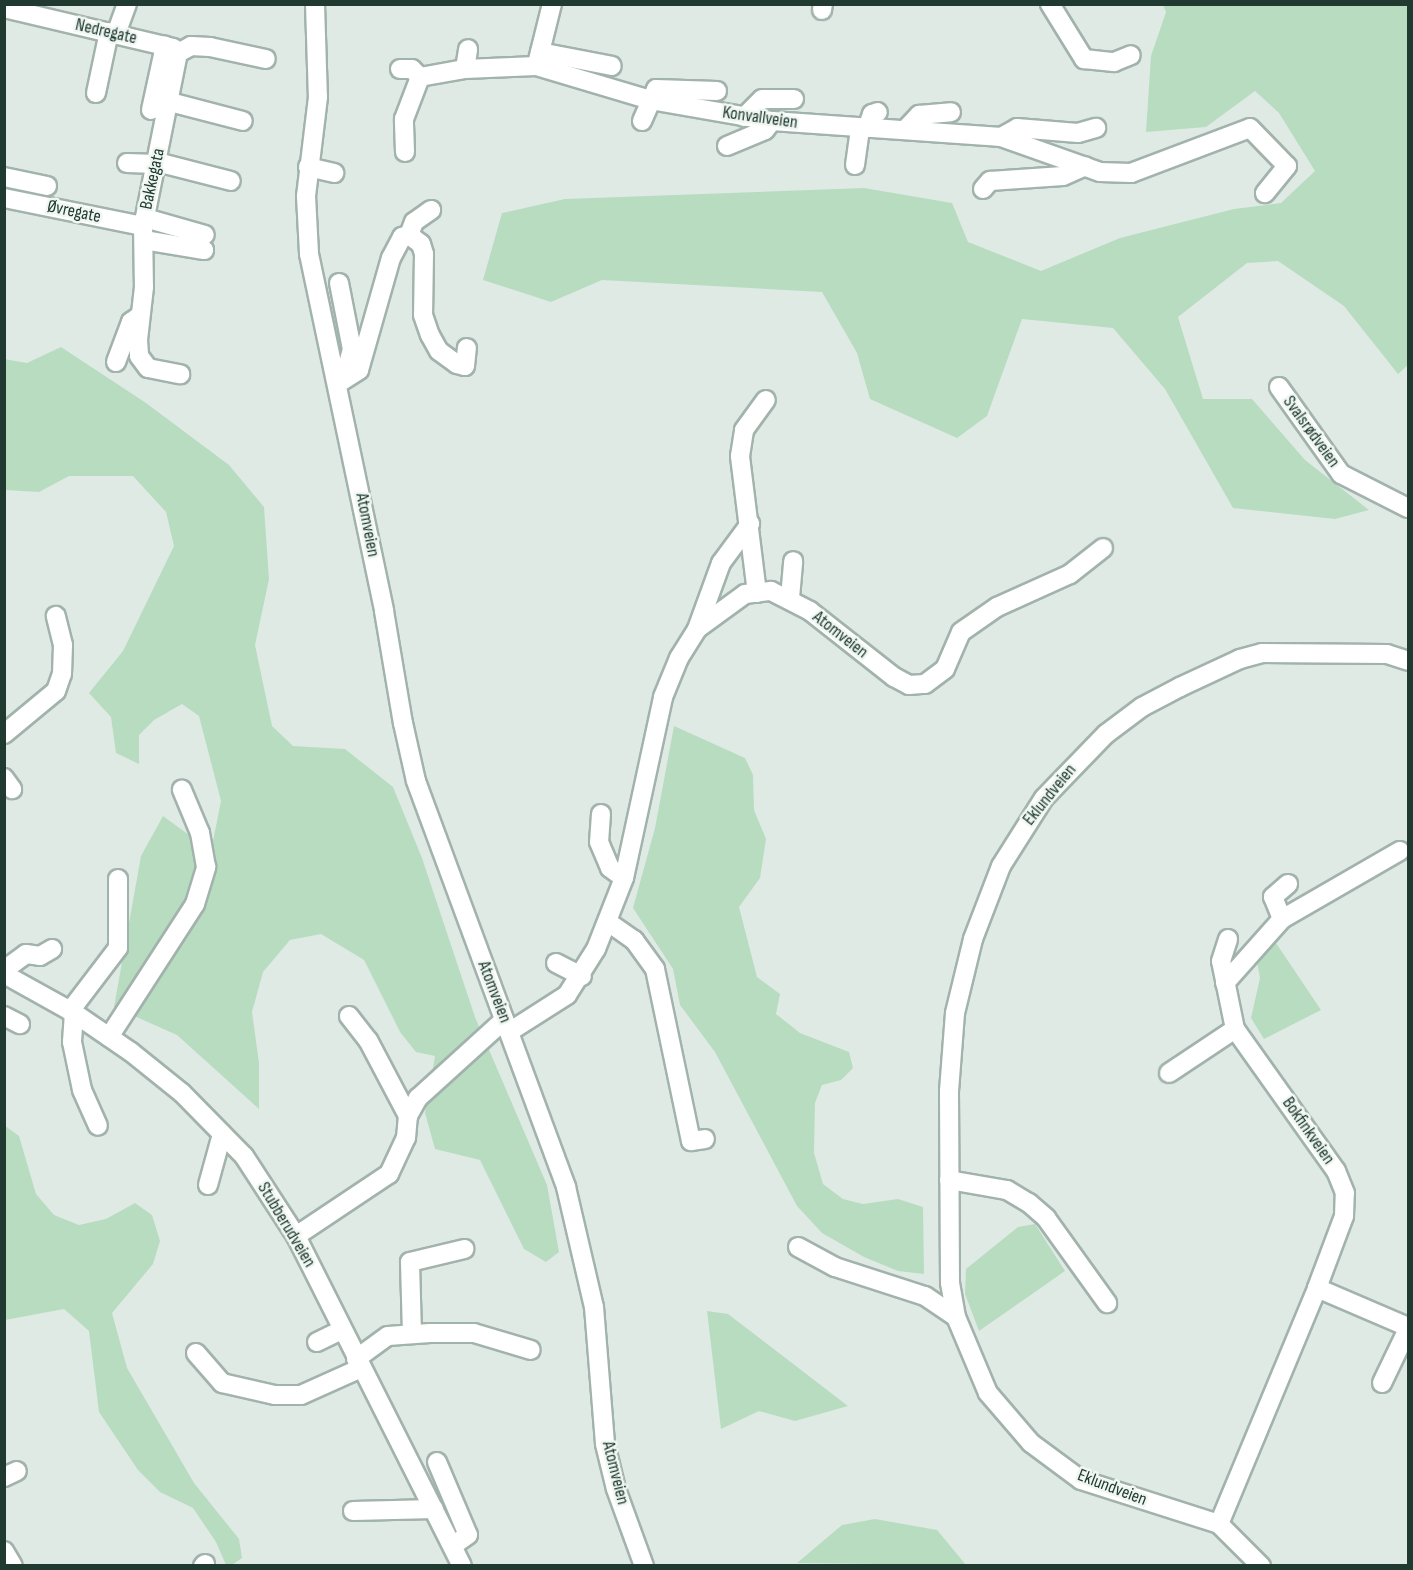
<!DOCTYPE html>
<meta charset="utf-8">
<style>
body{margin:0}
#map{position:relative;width:1413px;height:1570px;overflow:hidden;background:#dfeae5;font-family:"Sofia Sans Condensed",sans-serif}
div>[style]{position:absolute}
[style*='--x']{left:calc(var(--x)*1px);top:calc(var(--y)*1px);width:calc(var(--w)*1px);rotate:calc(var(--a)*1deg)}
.green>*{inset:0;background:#b8dcc0}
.roads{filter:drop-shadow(2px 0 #a2b2ac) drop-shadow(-2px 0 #a2b2ac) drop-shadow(0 2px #a2b2ac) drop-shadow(0 -2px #a2b2ac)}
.minor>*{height:18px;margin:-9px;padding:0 9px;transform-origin:9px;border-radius:9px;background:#fff}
span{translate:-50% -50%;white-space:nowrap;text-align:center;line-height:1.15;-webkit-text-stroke:5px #f0f7f3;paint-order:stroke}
.street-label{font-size:18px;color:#203a32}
.frame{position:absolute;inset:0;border:6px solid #203a32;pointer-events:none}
</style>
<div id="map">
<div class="green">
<i style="clip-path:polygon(1163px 5px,1408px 5px,1408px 365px,1398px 374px,1344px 306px,1278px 261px,1247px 263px,1178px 317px,1203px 399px,1252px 399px,1305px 460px,1369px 510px,1335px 519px,1233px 508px,1165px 389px,1113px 328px,1022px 319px,987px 416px,957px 438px,870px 399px,857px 353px,822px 292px,602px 280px,551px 302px,483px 280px,502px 213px,565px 199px,864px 188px,952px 203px,968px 242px,1041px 271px,1120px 238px,1234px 209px,1281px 203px,1315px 171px,1279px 113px,1255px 91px,1206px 127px,1146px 132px,1151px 56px,1166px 12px)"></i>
<i style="clip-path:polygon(61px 347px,146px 403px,229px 465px,264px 507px,269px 579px,255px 645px,272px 726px,293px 746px,345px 749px,393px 787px,422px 858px,475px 1017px,547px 1185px,559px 1252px,546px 1262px,524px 1249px,480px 1160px,435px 1149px,425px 1113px,435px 1056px,416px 1052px,400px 1032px,364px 960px,321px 934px,290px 940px,263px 972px,252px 1012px,259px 1063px,259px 1109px,177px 1035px,114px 1007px,141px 856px,163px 816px,211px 851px,221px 801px,199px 716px,182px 704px,154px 720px,139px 735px,139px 764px,116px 753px,111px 717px,89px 693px,123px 651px,174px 546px,166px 512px,133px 476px,69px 476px,39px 492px,5px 490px,4px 359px,27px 363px)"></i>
<i style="clip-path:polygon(674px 726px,745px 758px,753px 775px,754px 810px,766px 839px,760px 878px,739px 907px,757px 977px,780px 994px,776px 1014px,800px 1033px,849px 1052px,853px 1068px,841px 1080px,822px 1085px,815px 1103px,814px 1153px,823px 1184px,843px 1199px,863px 1204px,898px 1199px,923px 1207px,924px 1274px,898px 1271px,864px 1257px,822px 1233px,797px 1206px,715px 1052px,680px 1005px,673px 969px,633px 908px,655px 828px)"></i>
<i style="clip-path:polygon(1274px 940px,1321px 1010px,1264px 1039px,1251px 1018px,1260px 978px,1256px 957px)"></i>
<i style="clip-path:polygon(4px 1125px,19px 1136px,36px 1194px,54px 1215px,79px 1225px,106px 1219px,135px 1203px,152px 1215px,160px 1241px,153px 1264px,112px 1313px,127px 1368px,194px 1483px,239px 1539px,242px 1558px,232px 1565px,226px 1565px,216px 1542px,193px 1508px,160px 1492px,138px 1470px,99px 1412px,89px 1331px,64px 1309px,5px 1320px)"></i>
<i style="clip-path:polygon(1035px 1224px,1065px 1271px,979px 1331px,965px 1294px,966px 1269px,1018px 1227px)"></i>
<i style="clip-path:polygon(707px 1311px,728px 1314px,848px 1406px,795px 1421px,759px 1411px,721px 1429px)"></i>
<i style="clip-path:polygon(875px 1519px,937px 1530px,966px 1565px,797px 1563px,842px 1525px)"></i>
</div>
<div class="roads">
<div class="minor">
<i style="--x:315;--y:4;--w:93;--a:88.2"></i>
<i style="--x:318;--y:97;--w:100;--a:96.9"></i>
<i style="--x:306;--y:196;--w:58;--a:87"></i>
<i style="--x:309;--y:254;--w:365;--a:78.1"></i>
<i style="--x:384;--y:611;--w:114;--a:80.4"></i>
<i style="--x:403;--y:723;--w:59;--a:77.4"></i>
<i style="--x:416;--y:781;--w:433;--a:69.7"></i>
<i style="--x:566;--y:1187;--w:123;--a:76.9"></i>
<i style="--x:594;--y:1307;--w:137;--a:85.4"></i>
<i style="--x:605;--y:1444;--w:46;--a:76.3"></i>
<i style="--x:616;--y:1489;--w:82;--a:70"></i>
<i style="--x:1050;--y:4;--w:65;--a:58.3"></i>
<i style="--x:1084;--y:59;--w:30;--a:6"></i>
<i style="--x:1114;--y:62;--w:18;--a:-22"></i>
<i style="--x:4;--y:8;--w:174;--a:13.3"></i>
<i style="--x:173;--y:48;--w:7;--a:45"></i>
<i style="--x:178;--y:53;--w:177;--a:101.4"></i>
<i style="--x:143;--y:226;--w:61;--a:89.1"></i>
<i style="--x:144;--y:287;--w:53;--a:96.5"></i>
<i style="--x:138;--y:340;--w:16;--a:86"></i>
<i style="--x:139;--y:356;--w:15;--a:53"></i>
<i style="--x:148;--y:368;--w:33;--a:11"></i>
<i style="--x:822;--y:10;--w:6;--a:-81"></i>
<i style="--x:116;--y:34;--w:32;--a:-70"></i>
<i style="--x:540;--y:52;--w:73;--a:11"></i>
<i style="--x:178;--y:53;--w:15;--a:-28"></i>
<i style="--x:191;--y:46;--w:19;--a:3"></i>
<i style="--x:210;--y:47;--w:57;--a:12.1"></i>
<i style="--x:537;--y:64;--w:62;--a:-76"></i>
<i style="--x:400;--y:69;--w:12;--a:0"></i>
<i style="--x:412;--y:69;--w:11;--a:45"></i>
<i style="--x:465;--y:69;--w:20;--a:-81"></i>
<i style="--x:420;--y:77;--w:46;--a:-10.1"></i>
<i style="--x:465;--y:69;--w:71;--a:-2.4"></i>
<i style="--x:536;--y:66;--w:119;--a:16.6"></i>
<i style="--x:650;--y:100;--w:124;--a:9.8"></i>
<i style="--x:772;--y:121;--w:230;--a:4"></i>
<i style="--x:1001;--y:137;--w:105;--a:19.5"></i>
<i style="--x:1100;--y:172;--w:31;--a:2"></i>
<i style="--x:1131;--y:173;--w:127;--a:-20.7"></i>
<i style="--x:1250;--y:128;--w:53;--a:45.8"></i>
<i style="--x:1287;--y:166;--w:35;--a:129"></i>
<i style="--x:96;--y:93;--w:62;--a:-78"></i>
<i style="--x:170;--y:102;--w:75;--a:14.6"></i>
<i style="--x:151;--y:110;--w:66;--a:-77.7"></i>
<i style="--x:744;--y:117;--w:25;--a:-45"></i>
<i style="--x:762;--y:99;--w:32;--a:0"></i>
<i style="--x:642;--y:121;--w:35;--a:-66"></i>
<i style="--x:656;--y:89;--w:61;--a:1.9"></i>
<i style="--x:867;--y:128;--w:15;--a:-70"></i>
<i style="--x:872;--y:114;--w:6;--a:-18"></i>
<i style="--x:905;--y:130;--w:21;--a:-47"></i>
<i style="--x:919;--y:115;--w:32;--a:-5"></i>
<i style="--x:1001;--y:137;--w:18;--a:-29"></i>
<i style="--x:1017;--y:128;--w:61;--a:4.7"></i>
<i style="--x:1078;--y:133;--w:19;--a:-16"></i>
<i style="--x:727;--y:146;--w:41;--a:-22.8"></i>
<i style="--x:765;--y:130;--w:11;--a:-52"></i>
<i style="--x:405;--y:152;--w:33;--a:-92"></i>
<i style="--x:404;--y:119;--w:45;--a:-69.1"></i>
<i style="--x:157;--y:162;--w:76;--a:14.4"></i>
<i style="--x:127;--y:163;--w:30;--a:2"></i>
<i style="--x:855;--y:165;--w:37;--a:-82"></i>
<i style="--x:308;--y:167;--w:27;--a:13"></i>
<i style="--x:4;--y:177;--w:44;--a:11.8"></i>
<i style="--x:983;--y:189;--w:11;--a:-49"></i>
<i style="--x:990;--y:181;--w:73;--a:-3.9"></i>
<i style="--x:1063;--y:176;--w:24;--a:-24"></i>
<i style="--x:4;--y:198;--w:142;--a:11.4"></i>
<i style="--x:145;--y:218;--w:62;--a:15.8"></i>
<i style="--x:409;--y:235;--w:14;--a:-69"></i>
<i style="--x:414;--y:222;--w:21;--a:-35"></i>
<i style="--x:144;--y:240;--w:61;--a:9.5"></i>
<i style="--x:339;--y:283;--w:67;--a:78.9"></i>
<i style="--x:352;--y:349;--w:31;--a:105"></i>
<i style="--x:116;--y:362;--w:43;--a:-69.4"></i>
<i style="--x:131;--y:322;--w:9;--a:-36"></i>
<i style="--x:337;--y:384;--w:26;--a:-32"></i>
<i style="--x:359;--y:370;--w:116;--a:-74.1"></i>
<i style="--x:391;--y:258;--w:24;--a:-62"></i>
<i style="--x:402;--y:237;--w:7;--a:-16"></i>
<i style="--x:409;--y:235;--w:15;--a:37"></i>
<i style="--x:421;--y:244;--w:10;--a:73"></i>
<i style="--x:424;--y:254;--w:61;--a:90.9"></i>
<i style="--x:423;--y:315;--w:21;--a:71"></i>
<i style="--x:430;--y:335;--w:18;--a:61"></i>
<i style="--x:439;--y:351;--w:22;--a:36"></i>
<i style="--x:457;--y:364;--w:8;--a:14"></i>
<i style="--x:465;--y:366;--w:18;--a:-84"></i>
<i style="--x:1279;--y:387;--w:107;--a:54.5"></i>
<i style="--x:1341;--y:474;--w:75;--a:26.9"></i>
<i style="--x:757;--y:593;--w:138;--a:-97.1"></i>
<i style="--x:740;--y:456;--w:26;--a:-81"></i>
<i style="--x:744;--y:430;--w:37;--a:-54"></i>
<i style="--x:790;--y:598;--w:37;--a:-85"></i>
<i style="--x:697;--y:629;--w:70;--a:-70"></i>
<i style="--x:721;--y:563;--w:49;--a:-53.4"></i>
<i style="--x:4;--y:734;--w:67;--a:-39.6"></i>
<i style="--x:56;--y:691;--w:18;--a:-71"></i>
<i style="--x:62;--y:674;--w:29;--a:-88"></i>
<i style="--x:63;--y:645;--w:30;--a:-104"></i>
<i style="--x:4;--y:778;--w:14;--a:54"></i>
<i style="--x:601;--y:814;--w:28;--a:94"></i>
<i style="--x:599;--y:842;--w:28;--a:67"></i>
<i style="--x:610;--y:868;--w:17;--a:36"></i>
<i style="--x:1282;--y:919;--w:24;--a:-112"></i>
<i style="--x:1273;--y:897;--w:20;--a:-41"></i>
<i style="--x:608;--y:922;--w:32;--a:35"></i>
<i style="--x:634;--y:940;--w:36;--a:54"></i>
<i style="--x:655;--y:969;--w:176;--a:78.2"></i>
<i style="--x:691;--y:1141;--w:14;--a:-8"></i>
<i style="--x:556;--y:963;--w:29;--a:27"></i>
<i style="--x:4;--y:970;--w:27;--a:-36"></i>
<i style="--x:26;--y:954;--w:14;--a:8"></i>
<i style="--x:40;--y:956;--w:14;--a:-30"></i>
<i style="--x:4;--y:974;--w:80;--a:29.1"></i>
<i style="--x:74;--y:1013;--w:69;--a:34.4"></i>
<i style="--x:131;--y:1052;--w:65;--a:38.8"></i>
<i style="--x:182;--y:1093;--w:88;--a:45.5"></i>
<i style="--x:244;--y:1156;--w:95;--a:57"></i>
<i style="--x:296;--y:1236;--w:369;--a:63.3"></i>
<i style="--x:1225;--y:983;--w:86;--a:-48.3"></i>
<i style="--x:1282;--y:919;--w:136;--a:-30"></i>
<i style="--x:70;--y:1011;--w:79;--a:-52.7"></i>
<i style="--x:118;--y:948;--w:69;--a:-90"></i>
<i style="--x:74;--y:1013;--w:29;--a:94"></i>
<i style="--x:72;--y:1042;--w:49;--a:78.2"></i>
<i style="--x:82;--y:1090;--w:39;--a:66"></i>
<i style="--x:4;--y:1016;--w:18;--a:27"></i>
<i style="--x:349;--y:1016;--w:31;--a:52"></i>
<i style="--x:368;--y:1040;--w:86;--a:62.2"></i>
<i style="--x:509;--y:1032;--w:69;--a:-32.5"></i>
<i style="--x:567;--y:995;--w:54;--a:-57.8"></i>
<i style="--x:596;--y:949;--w:76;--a:-68.5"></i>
<i style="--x:624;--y:878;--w:185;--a:-77.8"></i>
<i style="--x:663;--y:697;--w:42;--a:-67.7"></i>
<i style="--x:679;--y:658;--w:34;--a:-58"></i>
<i style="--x:697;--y:629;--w:59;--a:-36.1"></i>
<i style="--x:745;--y:594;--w:26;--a:-7"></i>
<i style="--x:771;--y:591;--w:44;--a:27.1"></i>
<i style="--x:810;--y:611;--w:107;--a:38.2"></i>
<i style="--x:894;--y:677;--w:17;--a:28"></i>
<i style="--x:909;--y:685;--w:16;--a:-4"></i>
<i style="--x:925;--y:684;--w:25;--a:-37"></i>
<i style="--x:945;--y:669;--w:40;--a:-66.6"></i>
<i style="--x:961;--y:632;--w:44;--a:-34.8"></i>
<i style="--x:997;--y:607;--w:80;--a:-24.3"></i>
<i style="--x:1070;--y:574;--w:42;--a:-38.2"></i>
<i style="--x:109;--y:1037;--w:158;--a:-57.1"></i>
<i style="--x:195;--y:904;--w:39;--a:-73"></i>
<i style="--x:206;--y:867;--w:35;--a:-100"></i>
<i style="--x:200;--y:833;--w:47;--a:-112.7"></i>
<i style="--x:1169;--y:1073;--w:79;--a:-33.7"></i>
<i style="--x:949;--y:1180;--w:59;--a:9.8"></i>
<i style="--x:1007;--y:1190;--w:26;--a:31"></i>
<i style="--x:1029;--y:1203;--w:23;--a:41"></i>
<i style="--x:1046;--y:1218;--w:105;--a:54.3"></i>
<i style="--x:208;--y:1185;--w:53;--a:-74.6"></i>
<i style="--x:296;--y:1236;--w:112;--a:-33.7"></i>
<i style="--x:389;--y:1174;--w:40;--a:-65"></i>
<i style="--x:406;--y:1138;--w:22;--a:-85"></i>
<i style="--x:408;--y:1116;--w:21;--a:-61"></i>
<i style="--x:418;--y:1098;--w:116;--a:-42.2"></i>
<i style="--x:798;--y:1247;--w:42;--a:28.4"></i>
<i style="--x:835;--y:1267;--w:95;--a:17.9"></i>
<i style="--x:925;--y:1296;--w:37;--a:34"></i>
<i style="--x:1317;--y:1288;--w:99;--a:23.2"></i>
<i style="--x:412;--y:1334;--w:72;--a:-91.6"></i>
<i style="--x:410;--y:1262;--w:56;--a:-13.5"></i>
<i style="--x:317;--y:1342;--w:28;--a:-26"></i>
<i style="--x:196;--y:1353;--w:40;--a:49"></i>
<i style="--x:222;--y:1383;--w:54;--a:12.8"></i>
<i style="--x:275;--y:1395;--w:26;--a:0"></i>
<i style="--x:301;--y:1395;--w:66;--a:-24.2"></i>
<i style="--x:356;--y:1359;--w:39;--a:-36"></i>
<i style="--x:388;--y:1336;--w:42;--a:-4.1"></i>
<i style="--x:430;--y:1333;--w:44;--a:0"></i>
<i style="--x:474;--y:1333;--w:59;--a:16.6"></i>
<i style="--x:1382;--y:1383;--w:60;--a:-64.3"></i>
<i style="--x:437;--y:1462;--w:79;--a:67"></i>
<i style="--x:468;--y:1535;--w:19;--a:145"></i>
<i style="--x:4;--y:1477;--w:14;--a:-25"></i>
<i style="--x:353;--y:1511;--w:81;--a:-1.4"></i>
<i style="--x:1219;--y:1524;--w:256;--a:-67.4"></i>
<i style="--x:1317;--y:1288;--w:77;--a:-69.4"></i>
<i style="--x:1344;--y:1216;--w:23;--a:-88"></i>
<i style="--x:1345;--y:1193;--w:24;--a:-112"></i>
<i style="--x:1336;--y:1171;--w:174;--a:-125.4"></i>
<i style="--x:1235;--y:1029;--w:69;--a:-101.6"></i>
<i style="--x:1221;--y:961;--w:23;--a:-72"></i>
<i style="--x:4;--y:1551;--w:17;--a:59"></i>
<i style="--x:203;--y:1566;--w:3;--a:-45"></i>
<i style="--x:1261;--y:1566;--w:59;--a:-135"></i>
<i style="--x:1219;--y:1524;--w:145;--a:-162.3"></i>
<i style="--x:1081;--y:1480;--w:62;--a:-143.5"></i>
<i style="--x:1031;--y:1443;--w:66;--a:-130.7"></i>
<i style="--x:988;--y:1393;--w:82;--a:-112.8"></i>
<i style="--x:956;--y:1317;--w:35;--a:-100"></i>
<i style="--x:950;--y:1283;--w:192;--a:-90.3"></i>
<i style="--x:949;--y:1091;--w:78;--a:-85.6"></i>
<i style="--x:955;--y:1013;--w:76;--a:-76.3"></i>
<i style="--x:973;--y:939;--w:78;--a:-69"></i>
<i style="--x:1001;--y:866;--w:80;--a:-57.7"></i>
<i style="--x:1044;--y:798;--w:89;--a:-45.9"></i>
<i style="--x:1106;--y:734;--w:45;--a:-36.9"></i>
<i style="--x:1142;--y:707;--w:43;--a:-27.8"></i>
<i style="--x:1180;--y:687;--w:66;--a:-25"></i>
<i style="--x:1240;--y:659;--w:23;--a:-15"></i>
<i style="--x:1262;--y:653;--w:125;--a:0.5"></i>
<i style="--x:1387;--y:654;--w:22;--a:18"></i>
</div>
</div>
<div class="street-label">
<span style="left:106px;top:32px;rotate:13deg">Nedregate</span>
<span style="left:760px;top:118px;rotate:8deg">Konvallveien</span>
<span style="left:153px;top:179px;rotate:-78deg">Bakkegata</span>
<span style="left:74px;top:212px;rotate:12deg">Øvregate</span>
<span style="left:1311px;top:432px;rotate:54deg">Svalsrødveien</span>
<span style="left:367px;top:525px;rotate:79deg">Atomveien</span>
<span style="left:840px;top:635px;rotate:38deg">Atomveien</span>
<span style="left:1050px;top:795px;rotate:-51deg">Eklundveien</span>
<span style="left:494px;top:992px;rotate:69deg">Atomveien</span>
<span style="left:1308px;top:1131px;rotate:55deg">Bokfinkveien</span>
<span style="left:286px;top:1225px;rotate:59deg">Stubberudveien</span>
<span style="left:615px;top:1473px;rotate:76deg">Atomveien</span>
<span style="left:1112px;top:1488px;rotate:21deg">Eklundveien</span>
</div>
<div class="frame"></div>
</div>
